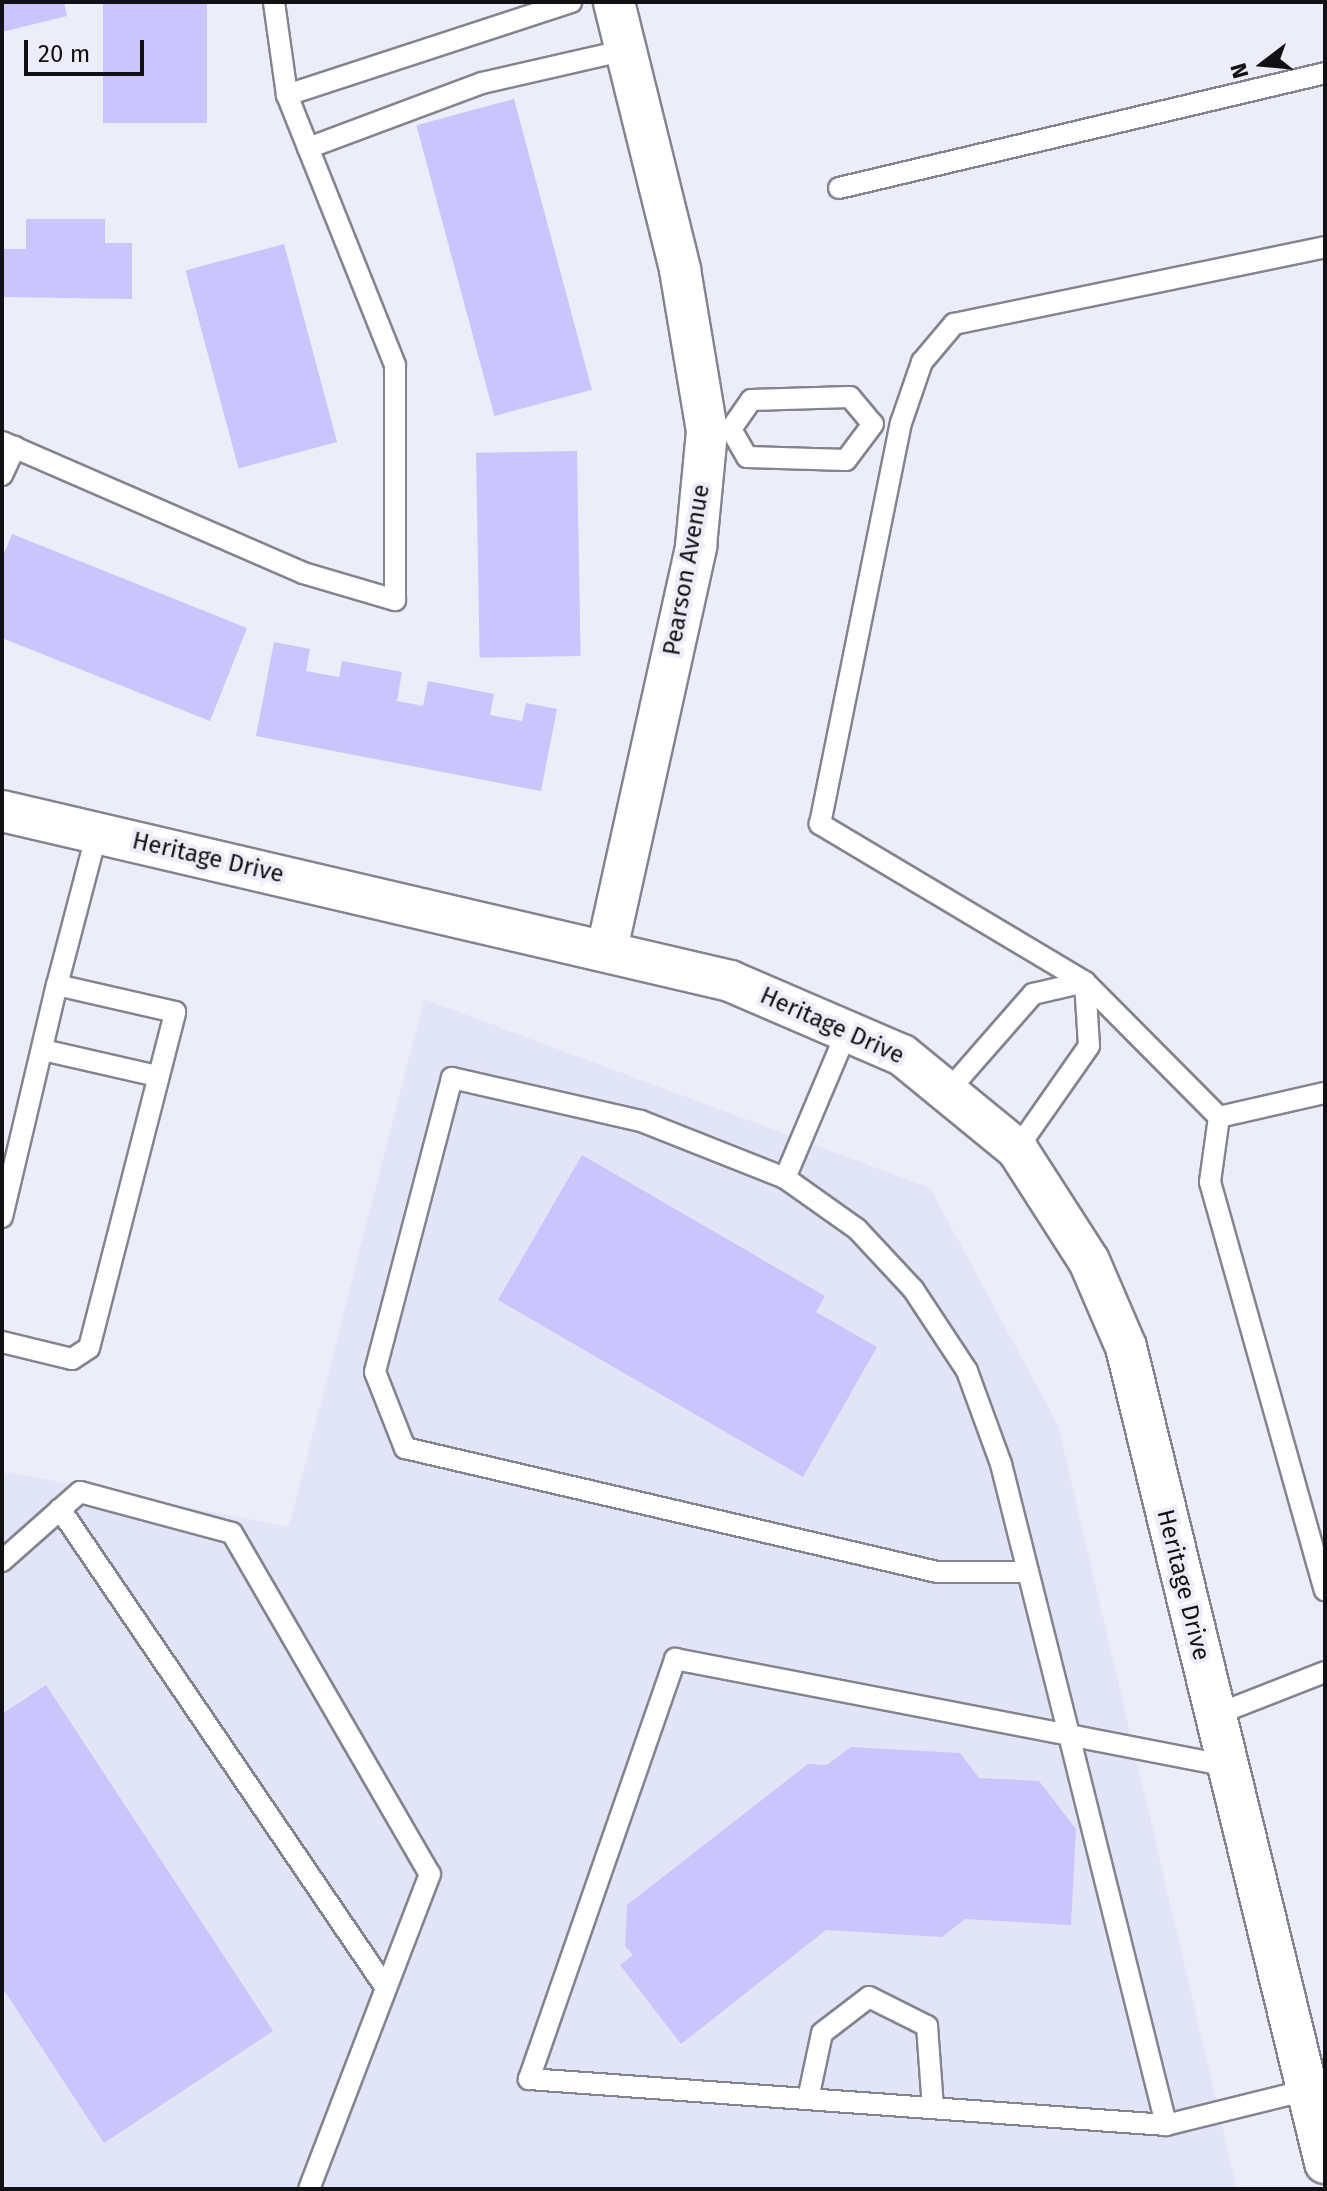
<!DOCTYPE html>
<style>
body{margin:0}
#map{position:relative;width:1327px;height:2191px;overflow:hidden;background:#ecedf8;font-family:"Fira Sans",sans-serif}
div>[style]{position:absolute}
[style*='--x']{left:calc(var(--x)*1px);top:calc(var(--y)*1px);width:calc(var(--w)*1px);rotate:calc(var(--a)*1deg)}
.built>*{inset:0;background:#e2e4f7}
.building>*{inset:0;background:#cbc4fd;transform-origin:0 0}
.roads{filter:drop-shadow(2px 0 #83848e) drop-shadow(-2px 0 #83848e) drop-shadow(0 2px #83848e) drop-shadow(0 -2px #83848e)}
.service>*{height:20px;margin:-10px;padding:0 10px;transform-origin:10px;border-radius:10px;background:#fff}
.minor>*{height:40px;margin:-20px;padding:0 20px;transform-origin:20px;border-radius:20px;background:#fff}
span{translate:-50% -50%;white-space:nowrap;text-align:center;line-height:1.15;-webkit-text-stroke:8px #ecedf8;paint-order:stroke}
.street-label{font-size:24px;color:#111115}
.frame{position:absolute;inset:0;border:4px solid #111115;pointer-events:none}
.north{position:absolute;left:1223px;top:24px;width:80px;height:80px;-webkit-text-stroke:6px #ecedf8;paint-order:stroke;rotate:254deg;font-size:22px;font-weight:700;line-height:32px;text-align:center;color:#111115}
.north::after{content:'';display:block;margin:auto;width:28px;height:36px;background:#111115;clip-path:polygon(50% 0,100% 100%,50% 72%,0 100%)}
.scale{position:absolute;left:24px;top:40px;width:120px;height:36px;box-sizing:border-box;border:4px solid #111115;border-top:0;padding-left:10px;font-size:24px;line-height:28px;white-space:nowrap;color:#111115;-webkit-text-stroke:6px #ecedf8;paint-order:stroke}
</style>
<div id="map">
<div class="built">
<i style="clip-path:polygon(424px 999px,930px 1188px,1058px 1425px,1237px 2189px,2px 2189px,2px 1478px,8px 1472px,289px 1527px)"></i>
</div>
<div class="building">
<i style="clip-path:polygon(2px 2px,64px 2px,67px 16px,2px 32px)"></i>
<i style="left:103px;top:2px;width:104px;height:121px"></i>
<i style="left:514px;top:99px;width:301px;height:101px;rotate:75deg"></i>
<i style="clip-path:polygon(26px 219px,105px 219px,105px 243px,132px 243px,132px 299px,2px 297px,2px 249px,26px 249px)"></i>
<i style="left:284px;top:244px;width:205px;height:102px;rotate:75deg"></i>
<i style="left:577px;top:451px;width:205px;height:101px;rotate:89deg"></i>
<i style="clip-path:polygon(12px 534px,247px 628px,210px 721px,2px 638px,2px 559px)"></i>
<i style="clip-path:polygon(274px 642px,310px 649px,306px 671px,339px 677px,342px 661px,402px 672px,397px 701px,423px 706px,428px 681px,494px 694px,490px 715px,522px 721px,526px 703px,557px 709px,541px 791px,256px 736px)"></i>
<i style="clip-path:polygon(582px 1155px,825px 1296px,816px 1312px,877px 1347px,803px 1477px,498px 1300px)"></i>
<i style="clip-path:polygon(46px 1685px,273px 2031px,104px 2143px,2px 1987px,2px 1714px)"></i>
<i style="clip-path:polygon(851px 1747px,960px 1753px,979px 1778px,1039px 1781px,1076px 1829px,1071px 1925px,965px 1919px,942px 1937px,826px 1930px,681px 2044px,620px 1965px,633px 1955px,625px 1946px,627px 1905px,808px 1764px,827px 1765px)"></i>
</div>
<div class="roads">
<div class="service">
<i style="--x:287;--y:95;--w:299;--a:-18.1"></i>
<i style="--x:308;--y:148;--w:186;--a:-20.5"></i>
<i style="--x:482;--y:83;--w:148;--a:-12.9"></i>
<i style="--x:839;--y:188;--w:499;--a:-13.3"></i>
<i style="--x:850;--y:397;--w:35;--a:50"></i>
<i style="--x:873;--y:424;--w:45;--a:126.9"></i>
<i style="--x:846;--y:460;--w:99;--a:-178.3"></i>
<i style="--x:747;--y:457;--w:32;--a:-120"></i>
<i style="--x:731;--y:429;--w:35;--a:-55"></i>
<i style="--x:751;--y:400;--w:99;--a:-1.7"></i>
<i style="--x:2;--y:442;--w:328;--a:23.5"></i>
<i style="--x:303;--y:573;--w:96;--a:16.4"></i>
<i style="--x:395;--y:600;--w:235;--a:-90"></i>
<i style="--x:395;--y:365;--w:291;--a:-111.8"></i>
<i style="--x:287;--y:95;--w:94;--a:-98"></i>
<i style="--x:2;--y:475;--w:31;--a:-65"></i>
<i style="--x:848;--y:1029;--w:162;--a:112.9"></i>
<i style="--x:785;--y:1178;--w:88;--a:35.3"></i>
<i style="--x:857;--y:1229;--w:82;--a:47"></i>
<i style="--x:913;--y:1289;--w:98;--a:56.6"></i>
<i style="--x:967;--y:1371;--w:99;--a:69.9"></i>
<i style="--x:1001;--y:1464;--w:279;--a:75.9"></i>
<i style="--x:1069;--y:1735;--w:162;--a:11"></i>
<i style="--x:43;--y:1050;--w:117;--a:12.8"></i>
<i style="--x:949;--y:1090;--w:128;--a:-48.8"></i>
<i style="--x:1033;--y:994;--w:53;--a:-13"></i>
<i style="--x:1085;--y:982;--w:64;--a:86.4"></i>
<i style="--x:1089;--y:1046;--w:126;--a:125"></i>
<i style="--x:1219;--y:1117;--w:190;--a:-134.8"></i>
<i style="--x:1085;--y:982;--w:309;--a:-149.2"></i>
<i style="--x:820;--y:824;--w:409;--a:-78.6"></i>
<i style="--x:901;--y:423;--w:65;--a:-71"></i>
<i style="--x:922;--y:362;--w:50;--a:-49.9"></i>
<i style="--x:954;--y:324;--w:379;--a:-11.7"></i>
<i style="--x:1219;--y:1117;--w:66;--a:97.9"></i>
<i style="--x:1210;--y:1182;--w:424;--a:74.3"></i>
<i style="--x:1219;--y:1117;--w:109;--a:-12.8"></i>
<i style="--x:785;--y:1178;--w:155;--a:-158.4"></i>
<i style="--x:641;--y:1121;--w:194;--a:-167.2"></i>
<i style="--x:452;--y:1078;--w:304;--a:104.7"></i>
<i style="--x:375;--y:1372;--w:82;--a:68.5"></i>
<i style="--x:405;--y:1448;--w:546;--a:13.12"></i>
<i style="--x:937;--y:1572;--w:91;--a:0"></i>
<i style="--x:2;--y:1217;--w:238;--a:-76.7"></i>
<i style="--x:2;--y:1342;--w:72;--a:13.7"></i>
<i style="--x:72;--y:1359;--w:20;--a:-33"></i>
<i style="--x:89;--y:1348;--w:347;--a:-75.6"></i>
<i style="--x:175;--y:1012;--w:121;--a:-167.1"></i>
<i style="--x:57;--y:985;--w:158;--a:-75.3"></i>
<i style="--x:60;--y:1509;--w:579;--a:55.76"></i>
<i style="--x:2;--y:1561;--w:104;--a:-41.5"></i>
<i style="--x:80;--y:1492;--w:157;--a:15.1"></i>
<i style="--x:232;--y:1533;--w:394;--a:59.9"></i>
<i style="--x:430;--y:1874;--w:337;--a:111"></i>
<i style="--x:1215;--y:1715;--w:118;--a:-21.4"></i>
<i style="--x:808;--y:2099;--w:67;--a:-78"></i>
<i style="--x:822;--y:2033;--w:59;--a:-37.5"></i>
<i style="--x:869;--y:1997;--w:65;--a:26.6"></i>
<i style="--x:927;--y:2026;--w:82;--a:85.8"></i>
<i style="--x:1166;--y:2125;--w:639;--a:-175.87"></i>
<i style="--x:529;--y:2079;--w:445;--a:-70.8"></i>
<i style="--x:675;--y:1659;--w:401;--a:10.9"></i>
<i style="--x:1069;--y:1735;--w:402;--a:76"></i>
<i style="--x:1166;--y:2125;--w:145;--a:-13.9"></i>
</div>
<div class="minor">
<i style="--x:2;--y:811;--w:748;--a:13.14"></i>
<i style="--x:730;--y:981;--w:187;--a:23.3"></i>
<i style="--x:902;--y:1055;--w:149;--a:39.3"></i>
<i style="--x:1017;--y:1149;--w:133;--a:57.3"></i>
<i style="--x:1089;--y:1261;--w:94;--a:66.7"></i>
<i style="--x:1126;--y:1347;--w:840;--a:76.29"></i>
<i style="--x:607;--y:949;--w:413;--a:-77.5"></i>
<i style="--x:696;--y:546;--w:116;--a:-84.5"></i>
<i style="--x:707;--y:431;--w:164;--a:-99.5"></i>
<i style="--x:680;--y:269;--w:275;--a:-103.9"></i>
</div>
</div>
<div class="street-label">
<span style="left:687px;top:570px;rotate:-80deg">Pearson Avenue</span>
<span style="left:208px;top:858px;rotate:13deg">Heritage Drive</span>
<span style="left:832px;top:1026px;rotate:24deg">Heritage Drive</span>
<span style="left:1183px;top:1585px;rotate:76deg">Heritage Drive</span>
</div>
<div class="frame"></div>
<div class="north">N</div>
<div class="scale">20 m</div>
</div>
